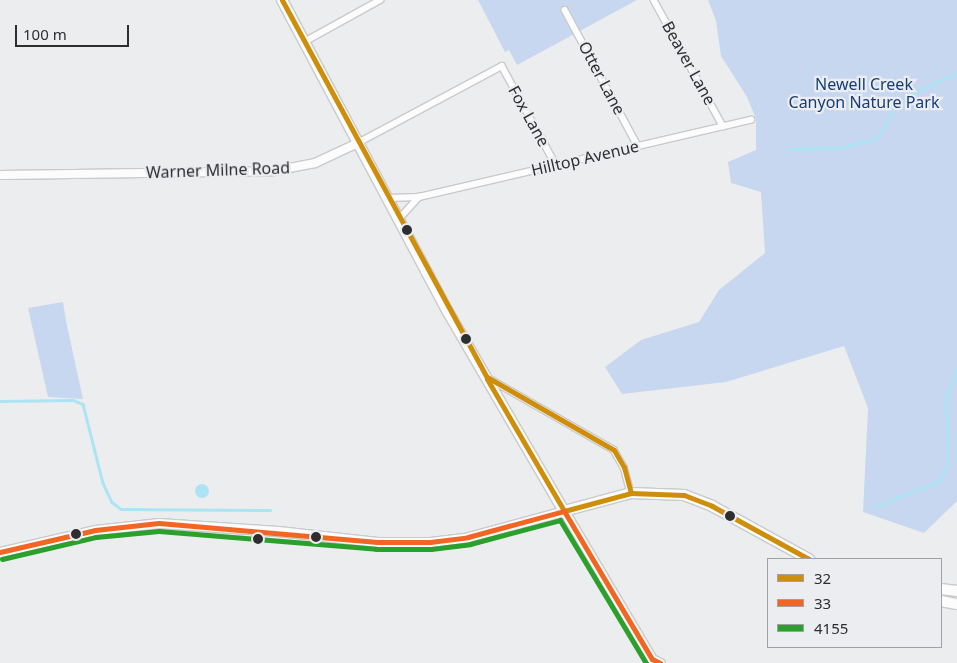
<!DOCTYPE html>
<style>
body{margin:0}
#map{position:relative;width:957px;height:663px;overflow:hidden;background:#ecedef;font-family:"Noto Sans",sans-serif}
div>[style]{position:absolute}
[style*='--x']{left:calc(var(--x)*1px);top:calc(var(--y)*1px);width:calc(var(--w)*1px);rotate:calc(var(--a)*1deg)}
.green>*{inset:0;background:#c8d7f0}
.water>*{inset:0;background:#ade4f5}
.round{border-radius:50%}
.stream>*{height:2.5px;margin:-1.25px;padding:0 1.25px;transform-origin:1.25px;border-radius:1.25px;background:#ade4f5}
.roads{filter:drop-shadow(1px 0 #cacacc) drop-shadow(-1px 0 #cacacc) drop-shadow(0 1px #cacacc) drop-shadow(0 -1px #cacacc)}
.minor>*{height:5.5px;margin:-2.75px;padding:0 2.75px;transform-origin:2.75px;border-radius:2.75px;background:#fcfcfd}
.tertiary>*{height:8px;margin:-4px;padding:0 4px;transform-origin:4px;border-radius:4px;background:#fcfcfd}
.secondary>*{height:9px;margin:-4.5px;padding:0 4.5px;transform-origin:4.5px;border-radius:4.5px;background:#fcfcfd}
.primary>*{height:10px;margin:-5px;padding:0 5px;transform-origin:5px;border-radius:5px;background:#fcfcfd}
.bus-1>*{height:5px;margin:-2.5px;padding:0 2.5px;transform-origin:2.5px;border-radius:2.5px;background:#cf8e09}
.bus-2>*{height:5px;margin:-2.5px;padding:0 2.5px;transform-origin:2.5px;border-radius:2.5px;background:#f26522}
.bus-3>*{height:5px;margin:-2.5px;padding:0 2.5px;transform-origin:2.5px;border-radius:2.5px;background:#2ca02c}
.dots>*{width:14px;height:14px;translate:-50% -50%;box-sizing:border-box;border:2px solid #ebedf0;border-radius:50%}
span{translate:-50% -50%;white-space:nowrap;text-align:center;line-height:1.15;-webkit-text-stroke:4.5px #ebedf0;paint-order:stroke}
.street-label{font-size:16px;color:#2d2e2f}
.park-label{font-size:16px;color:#153d79}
.legend{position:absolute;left:767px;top:558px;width:175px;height:90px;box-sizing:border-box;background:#ebedf0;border:1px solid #9fa1a3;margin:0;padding:6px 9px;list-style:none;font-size:15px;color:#2d2e2f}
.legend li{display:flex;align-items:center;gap:10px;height:25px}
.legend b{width:25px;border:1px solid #9fa1a3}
.scale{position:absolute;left:15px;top:25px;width:114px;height:22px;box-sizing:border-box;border:2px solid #2d2e2f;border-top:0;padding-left:6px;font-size:15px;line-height:18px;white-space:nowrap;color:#2d2e2f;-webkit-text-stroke:4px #ebedf0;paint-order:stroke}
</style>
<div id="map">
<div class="green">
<i style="clip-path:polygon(478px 0,637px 0,517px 65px,509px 50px,505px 52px)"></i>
<i style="clip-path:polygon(708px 0,957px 0,957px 501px,924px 533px,863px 512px,868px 408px,844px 346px,726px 382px,622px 394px,605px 367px,641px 340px,699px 322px,719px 290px,765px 253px,761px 192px,731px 183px,728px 162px,756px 150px,756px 119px,747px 97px,721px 56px,716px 21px)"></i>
<i style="clip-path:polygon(63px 302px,66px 321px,83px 399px,48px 397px,28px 308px)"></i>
</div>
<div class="water">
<i class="round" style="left:195px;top:484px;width:14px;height:14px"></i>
</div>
<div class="stream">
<i style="--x:788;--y:149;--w:54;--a:-2.1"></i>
<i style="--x:842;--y:147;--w:37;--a:-14"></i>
<i style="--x:878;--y:138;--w:35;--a:-61"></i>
<i style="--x:895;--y:107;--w:24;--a:-36"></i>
<i style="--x:914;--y:93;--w:47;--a:-24.9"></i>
<i style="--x:0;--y:401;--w:73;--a:-0.8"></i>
<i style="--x:73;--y:400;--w:11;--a:22"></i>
<i style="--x:83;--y:404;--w:81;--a:75.8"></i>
<i style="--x:103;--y:483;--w:21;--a:65"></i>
<i style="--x:112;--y:502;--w:11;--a:38"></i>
<i style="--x:121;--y:509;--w:149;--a:0.4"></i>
<i style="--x:874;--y:507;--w:70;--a:-21.8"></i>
<i style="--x:939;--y:481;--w:19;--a:-62"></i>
<i style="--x:948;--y:464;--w:66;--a:-91.7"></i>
<i style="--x:946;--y:398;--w:31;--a:-69"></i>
</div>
<div class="roads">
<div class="minor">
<i style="--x:654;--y:0;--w:144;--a:61.3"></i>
<i style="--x:565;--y:10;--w:154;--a:61.8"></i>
<i style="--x:304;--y:42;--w:87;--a:-28.9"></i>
<i style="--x:358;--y:143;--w:163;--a:-28.1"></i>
<i style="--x:502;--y:66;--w:113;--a:61.4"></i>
<i style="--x:388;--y:198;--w:31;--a:-2"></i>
<i style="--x:419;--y:197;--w:341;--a:-13.1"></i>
<i style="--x:399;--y:219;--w:30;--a:-48"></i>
<i style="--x:488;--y:378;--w:145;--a:29.7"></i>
<i style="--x:614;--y:450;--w:20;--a:60"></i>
<i style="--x:624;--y:467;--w:27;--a:75"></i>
</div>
<div class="tertiary">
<i style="--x:0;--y:175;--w:274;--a:-0.8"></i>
<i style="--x:274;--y:171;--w:42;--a:-11"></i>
<i style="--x:315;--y:163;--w:47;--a:-24.9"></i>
</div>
<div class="secondary">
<i style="--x:0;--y:552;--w:98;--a:-13"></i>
<i style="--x:95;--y:530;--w:64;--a:-6.2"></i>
<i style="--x:159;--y:523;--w:119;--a:3.8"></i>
<i style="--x:278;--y:531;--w:100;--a:6.3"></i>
<i style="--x:377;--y:542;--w:53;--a:0"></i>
<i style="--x:430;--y:542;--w:38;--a:-7"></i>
<i style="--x:468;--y:537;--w:99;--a:-15.2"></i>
<i style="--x:564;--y:511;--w:172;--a:59.3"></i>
<i style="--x:652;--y:659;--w:9;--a:27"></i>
</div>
<div class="primary">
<i style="--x:282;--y:0;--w:353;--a:62"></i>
<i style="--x:448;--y:312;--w:230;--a:59.8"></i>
<i style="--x:564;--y:511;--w:69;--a:-15"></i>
<i style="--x:631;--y:493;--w:53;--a:2.2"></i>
<i style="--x:684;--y:495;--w:30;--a:21"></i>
<i style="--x:712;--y:506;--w:111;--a:28.7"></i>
<i style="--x:941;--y:589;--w:16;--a:7"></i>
<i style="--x:941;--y:601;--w:16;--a:11"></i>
</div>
</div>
<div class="bus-1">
<i style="--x:282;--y:0;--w:429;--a:61.5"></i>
<i style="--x:487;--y:377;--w:146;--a:29.9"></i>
<i style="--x:614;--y:450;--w:20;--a:60"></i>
<i style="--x:624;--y:467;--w:27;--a:75"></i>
<i style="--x:487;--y:379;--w:153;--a:59.7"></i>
<i style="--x:564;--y:511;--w:69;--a:-15"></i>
<i style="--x:631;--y:493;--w:53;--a:2.2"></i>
<i style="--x:684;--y:495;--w:30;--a:21"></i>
<i style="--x:712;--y:506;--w:111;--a:28.7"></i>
</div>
<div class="bus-2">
<i style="--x:564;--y:511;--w:172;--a:59.3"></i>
<i style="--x:652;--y:659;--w:9;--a:27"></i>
<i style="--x:0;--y:552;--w:98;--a:-13"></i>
<i style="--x:95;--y:530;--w:64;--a:-6.2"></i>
<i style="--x:159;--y:523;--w:219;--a:5"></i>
<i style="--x:377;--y:542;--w:53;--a:0"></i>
<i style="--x:430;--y:542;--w:38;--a:-7"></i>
<i style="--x:468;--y:537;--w:99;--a:-15.2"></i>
</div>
<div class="bus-3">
<i style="--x:2;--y:559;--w:97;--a:-13.2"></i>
<i style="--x:96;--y:537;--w:63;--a:-5.4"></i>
<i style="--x:159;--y:531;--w:218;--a:4.7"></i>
<i style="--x:376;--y:549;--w:55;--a:0"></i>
<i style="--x:431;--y:549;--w:39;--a:-7"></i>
<i style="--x:470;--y:544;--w:93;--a:-14.9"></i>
<i style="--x:560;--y:520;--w:167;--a:59"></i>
</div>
<div class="dots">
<i style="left:407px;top:230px;background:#2d2e2f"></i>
<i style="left:466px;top:339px;background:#2d2e2f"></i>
<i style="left:730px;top:516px;background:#2d2e2f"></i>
<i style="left:76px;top:534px;background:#2d2e2f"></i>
<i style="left:316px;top:537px;background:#2d2e2f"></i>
<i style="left:258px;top:539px;background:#2d2e2f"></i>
</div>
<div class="street-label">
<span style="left:689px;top:63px;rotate:61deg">Beaver Lane</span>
<span style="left:602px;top:78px;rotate:62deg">Otter Lane</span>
<span style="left:529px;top:116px;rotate:61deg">Fox Lane</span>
<span style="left:585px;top:158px;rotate:-13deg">Hilltop Avenue</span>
<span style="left:218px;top:170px;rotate:-2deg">Warner Milne Road</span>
</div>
<div class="park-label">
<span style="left:864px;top:93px">Newell Creek<br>Canyon Nature Park</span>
</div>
<ul class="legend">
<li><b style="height:6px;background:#cf8e09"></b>32</li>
<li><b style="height:6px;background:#f26522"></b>33</li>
<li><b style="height:6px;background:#2ca02c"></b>4155</li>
</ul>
<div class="scale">100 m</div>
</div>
